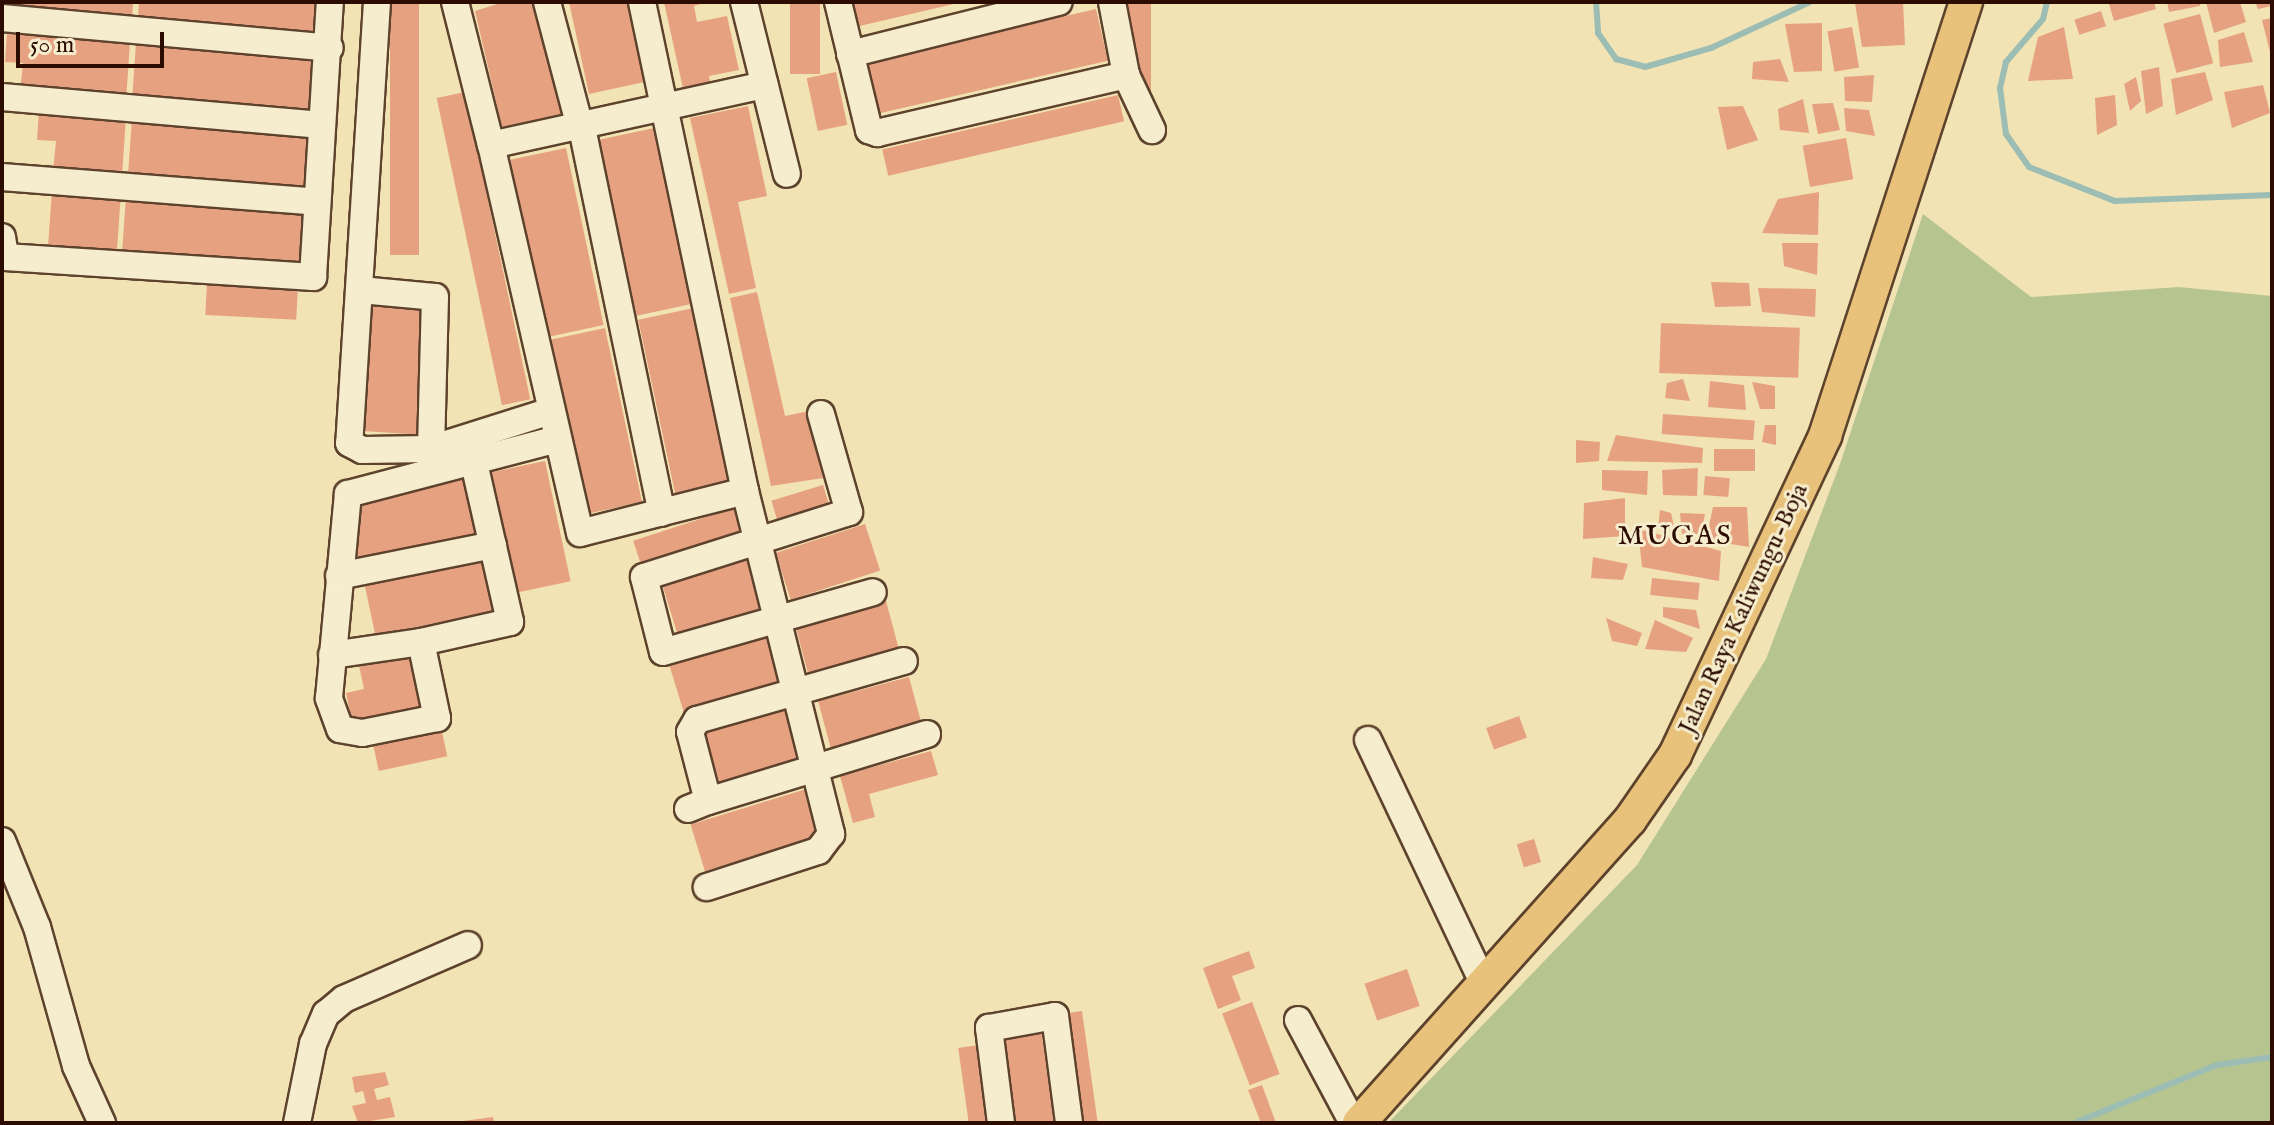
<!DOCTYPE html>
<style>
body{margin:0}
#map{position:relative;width:2274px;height:1125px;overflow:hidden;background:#f1e3b3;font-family:"IM FELL English",serif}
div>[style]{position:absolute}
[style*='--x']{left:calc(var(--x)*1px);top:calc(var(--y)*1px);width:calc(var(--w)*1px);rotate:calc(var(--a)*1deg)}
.green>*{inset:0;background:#b6c590}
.stream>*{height:6px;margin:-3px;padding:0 3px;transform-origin:3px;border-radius:3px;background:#9cbdb4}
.building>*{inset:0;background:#e6a180;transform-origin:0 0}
.roads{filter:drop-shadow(2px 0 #5d422d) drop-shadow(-2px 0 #5d422d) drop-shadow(0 2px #5d422d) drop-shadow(0 -2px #5d422d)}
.minor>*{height:26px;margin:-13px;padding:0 13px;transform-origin:13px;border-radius:13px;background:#f6edce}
.major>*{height:32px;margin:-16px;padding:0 16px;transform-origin:16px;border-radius:16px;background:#e8c27a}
span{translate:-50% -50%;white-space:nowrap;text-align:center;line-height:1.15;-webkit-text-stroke:6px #f6edce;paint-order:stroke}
.street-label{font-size:24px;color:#2c0c00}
.quarter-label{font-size:28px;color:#2c0c00;letter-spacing:2px}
.frame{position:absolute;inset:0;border:4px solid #2c0c00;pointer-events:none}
.scale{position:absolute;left:16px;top:32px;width:148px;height:36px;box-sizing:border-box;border:4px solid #2c0c00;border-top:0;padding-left:10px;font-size:24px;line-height:28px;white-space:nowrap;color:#2c0c00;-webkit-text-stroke:6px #f6edce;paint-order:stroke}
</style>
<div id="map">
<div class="green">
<i style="clip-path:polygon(1923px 214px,2031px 297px,2179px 287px,2272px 296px,2272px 1123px,1388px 1123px,1637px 865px,1766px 659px,1840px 464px)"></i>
</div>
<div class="stream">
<i style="--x:1596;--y:2;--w:31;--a:86"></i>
<i style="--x:1598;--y:33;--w:32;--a:55"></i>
<i style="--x:1616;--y:59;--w:30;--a:15"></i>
<i style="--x:1645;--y:67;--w:69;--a:-16.1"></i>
<i style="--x:1711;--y:48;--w:109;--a:-24.9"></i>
<i style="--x:2047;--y:2;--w:17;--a:103"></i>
<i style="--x:2043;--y:19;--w:57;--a:130.7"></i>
<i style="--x:2006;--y:62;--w:27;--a:103"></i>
<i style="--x:2000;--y:88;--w:46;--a:82.6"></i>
<i style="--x:2006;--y:134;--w:40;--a:55.1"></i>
<i style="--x:2029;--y:167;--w:92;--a:21.6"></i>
<i style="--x:2115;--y:201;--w:157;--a:-2.2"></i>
<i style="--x:2074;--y:1123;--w:154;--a:-22.1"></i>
<i style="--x:2217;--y:1065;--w:56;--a:-8.3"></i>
</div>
<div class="building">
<i style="clip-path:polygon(9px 2px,133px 2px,132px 18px,9px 7px)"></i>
<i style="clip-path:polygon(139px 2px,320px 2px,318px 34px,138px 19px)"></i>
<i style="left:390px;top:2px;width:29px;height:253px"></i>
<i style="clip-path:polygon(504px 2px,536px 2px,561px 114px,502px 127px,475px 11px)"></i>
<i style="clip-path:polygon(569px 2px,632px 2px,649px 81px,589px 94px)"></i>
<i style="clip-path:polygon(664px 2px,707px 2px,694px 6px,697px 22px,727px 16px,739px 70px,709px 76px,711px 87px,684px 93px)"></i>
<i style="left:790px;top:2px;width:30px;height:72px"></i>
<i style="clip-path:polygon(845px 2px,958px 2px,958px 3px,851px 28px)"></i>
<i style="left:1125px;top:2px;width:26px;height:101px"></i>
<i style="clip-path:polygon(2154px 2px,2156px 9px,2114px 21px,2109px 4px)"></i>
<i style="clip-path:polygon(2167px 2px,2200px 2px,2200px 6px,2169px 12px)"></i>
<i style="clip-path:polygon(2206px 2px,2240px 2px,2246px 22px,2214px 33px)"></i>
<i style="clip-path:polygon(2255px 2px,2271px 2px,2272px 6px,2258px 9px)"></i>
<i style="clip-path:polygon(1855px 3px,1903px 3px,1905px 45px,1862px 47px)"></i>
<i style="left:1096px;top:9px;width:53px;height:241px;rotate:77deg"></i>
<i style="left:2101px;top:11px;width:16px;height:28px;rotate:72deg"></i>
<i style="left:2200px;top:14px;width:51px;height:38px;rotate:75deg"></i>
<i style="clip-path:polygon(2272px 18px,2272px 56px,2271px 56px,2262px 20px)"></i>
<i style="clip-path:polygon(1822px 23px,1822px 71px,1794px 72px,1785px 24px)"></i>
<i style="left:1852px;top:27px;width:41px;height:25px;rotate:80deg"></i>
<i style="clip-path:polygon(2064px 27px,2073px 79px,2028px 81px,2038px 37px)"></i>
<i style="clip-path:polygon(2244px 32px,2253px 62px,2220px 67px,2218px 40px)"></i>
<i style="clip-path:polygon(7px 33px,130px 42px,126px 101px,20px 93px,23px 63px,5px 62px)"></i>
<i style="left:136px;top:43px;width:181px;height:58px;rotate:4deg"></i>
<i style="clip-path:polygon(1780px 59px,1789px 82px,1752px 79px,1753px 62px)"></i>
<i style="clip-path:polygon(2159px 67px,2163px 106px,2146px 114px,2141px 71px)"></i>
<i style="left:836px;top:72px;width:54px;height:30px;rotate:78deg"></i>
<i style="clip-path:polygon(2205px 72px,2213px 100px,2176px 115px,2171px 79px)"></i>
<i style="clip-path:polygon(1874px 75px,1872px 102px,1845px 101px,1844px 77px)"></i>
<i style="clip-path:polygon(2136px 77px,2141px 101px,2130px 111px,2124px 84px)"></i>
<i style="clip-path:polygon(2263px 85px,2270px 113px,2232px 128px,2224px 92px)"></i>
<i style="left:465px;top:92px;width:314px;height:29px;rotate:78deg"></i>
<i style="left:1118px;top:95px;width:27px;height:242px;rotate:77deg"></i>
<i style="clip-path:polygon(2115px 95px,2117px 125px,2097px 135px,2095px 98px)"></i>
<i style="clip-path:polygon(1803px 99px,1809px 133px,1780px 130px,1778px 109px)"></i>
<i style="clip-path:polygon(1833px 103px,1840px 130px,1818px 134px,1812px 104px)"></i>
<i style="clip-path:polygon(748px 106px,767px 196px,738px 202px,756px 288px,729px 294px,690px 118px)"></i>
<i style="clip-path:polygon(1743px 106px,1758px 140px,1727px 150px,1718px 107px)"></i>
<i style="clip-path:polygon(1844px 108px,1869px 110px,1875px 136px,1846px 131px)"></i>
<i style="clip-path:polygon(39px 111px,126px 117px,122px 176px,53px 171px,56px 141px,37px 140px)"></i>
<i style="left:132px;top:118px;width:181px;height:59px;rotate:4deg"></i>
<i style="left:654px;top:128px;width:180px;height:56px;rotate:78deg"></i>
<i style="left:1846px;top:138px;width:42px;height:44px;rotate:80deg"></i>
<i style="left:566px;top:148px;width:181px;height:57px;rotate:78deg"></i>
<i style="left:52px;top:190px;width:69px;height:59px;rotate:4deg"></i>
<i style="clip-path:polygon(1819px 192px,1818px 235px,1762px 233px,1778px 199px)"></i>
<i style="left:126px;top:196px;width:181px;height:59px;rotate:4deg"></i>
<i style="clip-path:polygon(1782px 243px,1818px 243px,1817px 275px,1784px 266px)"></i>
<i style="clip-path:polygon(1711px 282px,1749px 283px,1751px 306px,1715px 307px)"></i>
<i style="left:207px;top:283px;width:91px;height:32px;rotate:3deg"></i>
<i style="clip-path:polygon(1758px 288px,1816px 289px,1815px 317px,1762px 312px)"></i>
<i style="clip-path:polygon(757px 292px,785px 416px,809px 411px,823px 478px,771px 486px,730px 298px)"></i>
<i style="left:369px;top:303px;width:59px;height:128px;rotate:4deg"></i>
<i style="left:694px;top:308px;width:178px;height:57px;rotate:78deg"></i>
<i style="left:1661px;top:323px;width:139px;height:50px;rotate:2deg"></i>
<i style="left:605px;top:328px;width:178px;height:56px;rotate:78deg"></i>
<i style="clip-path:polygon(1683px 379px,1690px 401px,1665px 398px,1667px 383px)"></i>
<i style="clip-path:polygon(1710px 381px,1744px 385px,1746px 410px,1708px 407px)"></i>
<i style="clip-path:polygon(1752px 382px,1775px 386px,1775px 409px,1760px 409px)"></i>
<i style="left:1663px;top:414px;width:92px;height:20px;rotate:4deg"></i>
<i style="clip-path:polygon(1765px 425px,1776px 425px,1776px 445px,1762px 442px)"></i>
<i style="clip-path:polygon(1616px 435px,1703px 448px,1702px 463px,1607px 461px)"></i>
<i style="clip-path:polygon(1576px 440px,1600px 442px,1599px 461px,1576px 463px)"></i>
<i style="left:1755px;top:449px;width:22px;height:41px;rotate:90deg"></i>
<i style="left:545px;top:461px;width:123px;height:58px;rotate:78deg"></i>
<i style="clip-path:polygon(1698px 468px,1697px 496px,1663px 495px,1662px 470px)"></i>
<i style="clip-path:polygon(1602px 470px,1648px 471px,1647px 495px,1602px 490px)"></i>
<i style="left:466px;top:476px;width:59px;height:122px;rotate:78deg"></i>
<i style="left:1705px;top:476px;width:25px;height:19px;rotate:5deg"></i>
<i style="left:823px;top:485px;width:24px;height:54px;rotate:73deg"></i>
<i style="clip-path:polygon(1625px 498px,1625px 536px,1583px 539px,1584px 503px)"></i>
<i style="clip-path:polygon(1713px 507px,1747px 507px,1749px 547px,1706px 540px)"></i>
<i style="left:734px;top:508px;width:29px;height:106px;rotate:72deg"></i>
<i style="clip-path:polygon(1660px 510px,1671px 513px,1675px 531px,1658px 528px)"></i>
<i style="clip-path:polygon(1680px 513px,1705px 514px,1701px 534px,1682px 534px)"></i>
<i style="left:865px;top:524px;width:49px;height:94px;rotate:72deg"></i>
<i style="clip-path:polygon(1638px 529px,1721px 551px,1719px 581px,1642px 567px)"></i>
<i style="left:745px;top:554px;width:59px;height:88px;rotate:73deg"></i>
<i style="left:483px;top:555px;width:59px;height:122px;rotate:78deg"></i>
<i style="clip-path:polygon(1593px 557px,1628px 564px,1623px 580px,1591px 578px)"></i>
<i style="left:1652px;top:578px;width:48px;height:17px;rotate:6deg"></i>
<i style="left:886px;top:601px;width:50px;height:94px;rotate:75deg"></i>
<i style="clip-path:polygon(1663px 607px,1696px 610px,1700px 629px,1663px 617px)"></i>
<i style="clip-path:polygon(1606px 618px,1642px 633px,1637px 646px,1612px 641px)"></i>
<i style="clip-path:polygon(1655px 620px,1693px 638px,1686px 652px,1645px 649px)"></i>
<i style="left:768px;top:632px;width:59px;height:104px;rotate:73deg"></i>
<i style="clip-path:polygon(409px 650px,421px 708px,352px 722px,346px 693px,364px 689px,358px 661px)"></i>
<i style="left:909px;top:677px;width:49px;height:94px;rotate:75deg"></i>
<i style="left:788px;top:706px;width:59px;height:88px;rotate:73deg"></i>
<i style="left:1519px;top:716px;width:23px;height:35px;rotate:70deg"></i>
<i style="left:441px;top:727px;width:30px;height:70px;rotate:78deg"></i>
<i style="clip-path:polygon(931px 751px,938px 775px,869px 794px,875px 817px,853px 823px,840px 776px)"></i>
<i style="left:813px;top:787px;width:49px;height:128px;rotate:73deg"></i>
<i style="left:1534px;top:839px;width:24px;height:18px;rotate:73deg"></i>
<i style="clip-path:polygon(1249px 951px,1255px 968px,1232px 976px,1241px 1000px,1218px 1009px,1203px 968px)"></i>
<i style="left:1407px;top:969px;width:39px;height:45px;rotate:71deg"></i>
<i style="left:1252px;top:1002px;width:77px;height:32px;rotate:69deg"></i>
<i style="left:1082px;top:1011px;width:113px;height:20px;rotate:82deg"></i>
<i style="left:1040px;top:1022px;width:102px;height:40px;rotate:82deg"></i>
<i style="left:979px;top:1045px;width:79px;height:21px;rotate:82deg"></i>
<i style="clip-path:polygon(385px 1072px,389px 1085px,374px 1089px,377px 1100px,390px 1097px,395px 1117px,358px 1123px,352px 1106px,366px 1103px,363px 1091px,355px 1093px,352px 1077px)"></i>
<i style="clip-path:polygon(1262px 1085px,1276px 1123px,1261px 1123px,1248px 1090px)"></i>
<i style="clip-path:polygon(493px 1117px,494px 1123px,463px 1123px,463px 1121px)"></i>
</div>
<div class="roads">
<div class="minor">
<i style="--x:377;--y:2;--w:442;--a:93.6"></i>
<i style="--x:349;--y:443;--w:15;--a:28"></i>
<i style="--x:362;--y:450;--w:69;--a:-0.8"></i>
<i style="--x:431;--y:449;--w:126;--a:-17.6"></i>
<i style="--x:455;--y:2;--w:147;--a:75.9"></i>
<i style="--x:547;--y:2;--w:125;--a:75.2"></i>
<i style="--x:642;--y:2;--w:500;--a:78.1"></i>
<i style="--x:745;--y:491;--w:354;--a:75.9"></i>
<i style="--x:831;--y:834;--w:21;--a:127"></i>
<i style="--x:818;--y:851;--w:117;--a:162"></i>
<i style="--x:744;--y:2;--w:177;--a:76"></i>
<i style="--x:838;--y:2;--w:132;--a:76.4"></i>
<i style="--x:869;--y:130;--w:9;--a:21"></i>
<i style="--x:877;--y:133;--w:256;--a:-13.1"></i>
<i style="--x:1112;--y:2;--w:74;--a:79.1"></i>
<i style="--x:1126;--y:75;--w:61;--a:64.7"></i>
<i style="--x:2;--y:18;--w:329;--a:5.2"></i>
<i style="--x:850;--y:54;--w:215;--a:-14"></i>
<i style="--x:2;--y:97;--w:321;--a:5"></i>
<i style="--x:581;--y:123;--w:398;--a:78.3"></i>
<i style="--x:2;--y:177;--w:316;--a:4.5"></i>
<i style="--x:2;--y:237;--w:20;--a:81"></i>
<i style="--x:5;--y:257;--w:309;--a:3.7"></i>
<i style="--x:313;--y:277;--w:276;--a:-86.5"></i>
<i style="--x:360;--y:290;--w:75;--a:5.3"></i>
<i style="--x:435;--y:297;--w:152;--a:91.5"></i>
<i style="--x:821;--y:414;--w:102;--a:74.1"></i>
<i style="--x:849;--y:512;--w:215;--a:162.4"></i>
<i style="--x:644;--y:577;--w:77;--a:75.8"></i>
<i style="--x:663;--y:652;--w:218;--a:-15.9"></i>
<i style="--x:474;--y:463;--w:163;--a:77.2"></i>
<i style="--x:510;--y:622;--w:91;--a:167.3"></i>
<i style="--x:421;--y:642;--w:78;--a:78.1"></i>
<i style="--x:437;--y:718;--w:76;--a:168.7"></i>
<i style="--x:362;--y:733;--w:22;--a:-170"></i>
<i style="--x:340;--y:729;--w:33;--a:-110"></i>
<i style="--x:329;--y:698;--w:205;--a:-84.7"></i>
<i style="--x:348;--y:494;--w:217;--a:-14.7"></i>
<i style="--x:745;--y:491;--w:170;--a:165.7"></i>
<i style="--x:580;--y:533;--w:398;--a:-102.9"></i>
<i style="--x:491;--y:145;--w:280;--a:-12.4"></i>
<i style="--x:339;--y:576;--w:157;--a:-11.4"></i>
<i style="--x:332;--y:655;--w:90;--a:-8.3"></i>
<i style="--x:1368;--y:740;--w:268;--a:64.6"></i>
<i style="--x:708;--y:801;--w:229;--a:-17"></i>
<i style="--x:688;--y:809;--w:22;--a:-22"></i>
<i style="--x:708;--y:801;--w:71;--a:-104.6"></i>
<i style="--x:690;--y:732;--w:14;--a:-60"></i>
<i style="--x:697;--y:720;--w:215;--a:-15.9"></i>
<i style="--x:2;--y:841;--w:93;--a:67.9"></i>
<i style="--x:37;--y:927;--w:144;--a:74.3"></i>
<i style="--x:76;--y:1066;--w:63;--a:65.5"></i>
<i style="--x:1298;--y:1020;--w:117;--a:61.9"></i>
<i style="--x:297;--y:1123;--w:81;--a:-78.6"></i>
<i style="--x:313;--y:1044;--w:33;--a:-67"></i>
<i style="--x:326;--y:1014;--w:23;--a:-40"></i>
<i style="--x:344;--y:999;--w:135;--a:-23.5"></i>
<i style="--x:1001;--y:1123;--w:96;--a:-97.2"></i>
<i style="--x:989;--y:1028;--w:67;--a:-10.3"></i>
<i style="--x:1055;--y:1016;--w:108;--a:82.5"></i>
</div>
<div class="major">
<i style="--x:1359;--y:1123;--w:407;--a:-48.2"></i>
<i style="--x:1630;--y:820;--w:79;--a:-55.3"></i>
<i style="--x:1675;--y:755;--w:353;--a:-64.8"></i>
<i style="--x:1825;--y:436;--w:456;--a:-72"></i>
</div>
</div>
<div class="street-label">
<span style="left:1744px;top:609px;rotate:-65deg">Jalan Raya Kaliwungu-Boja</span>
</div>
<div class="quarter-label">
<span style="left:1675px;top:537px">MUGAS</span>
</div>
<div class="frame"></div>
<div class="scale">50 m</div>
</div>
